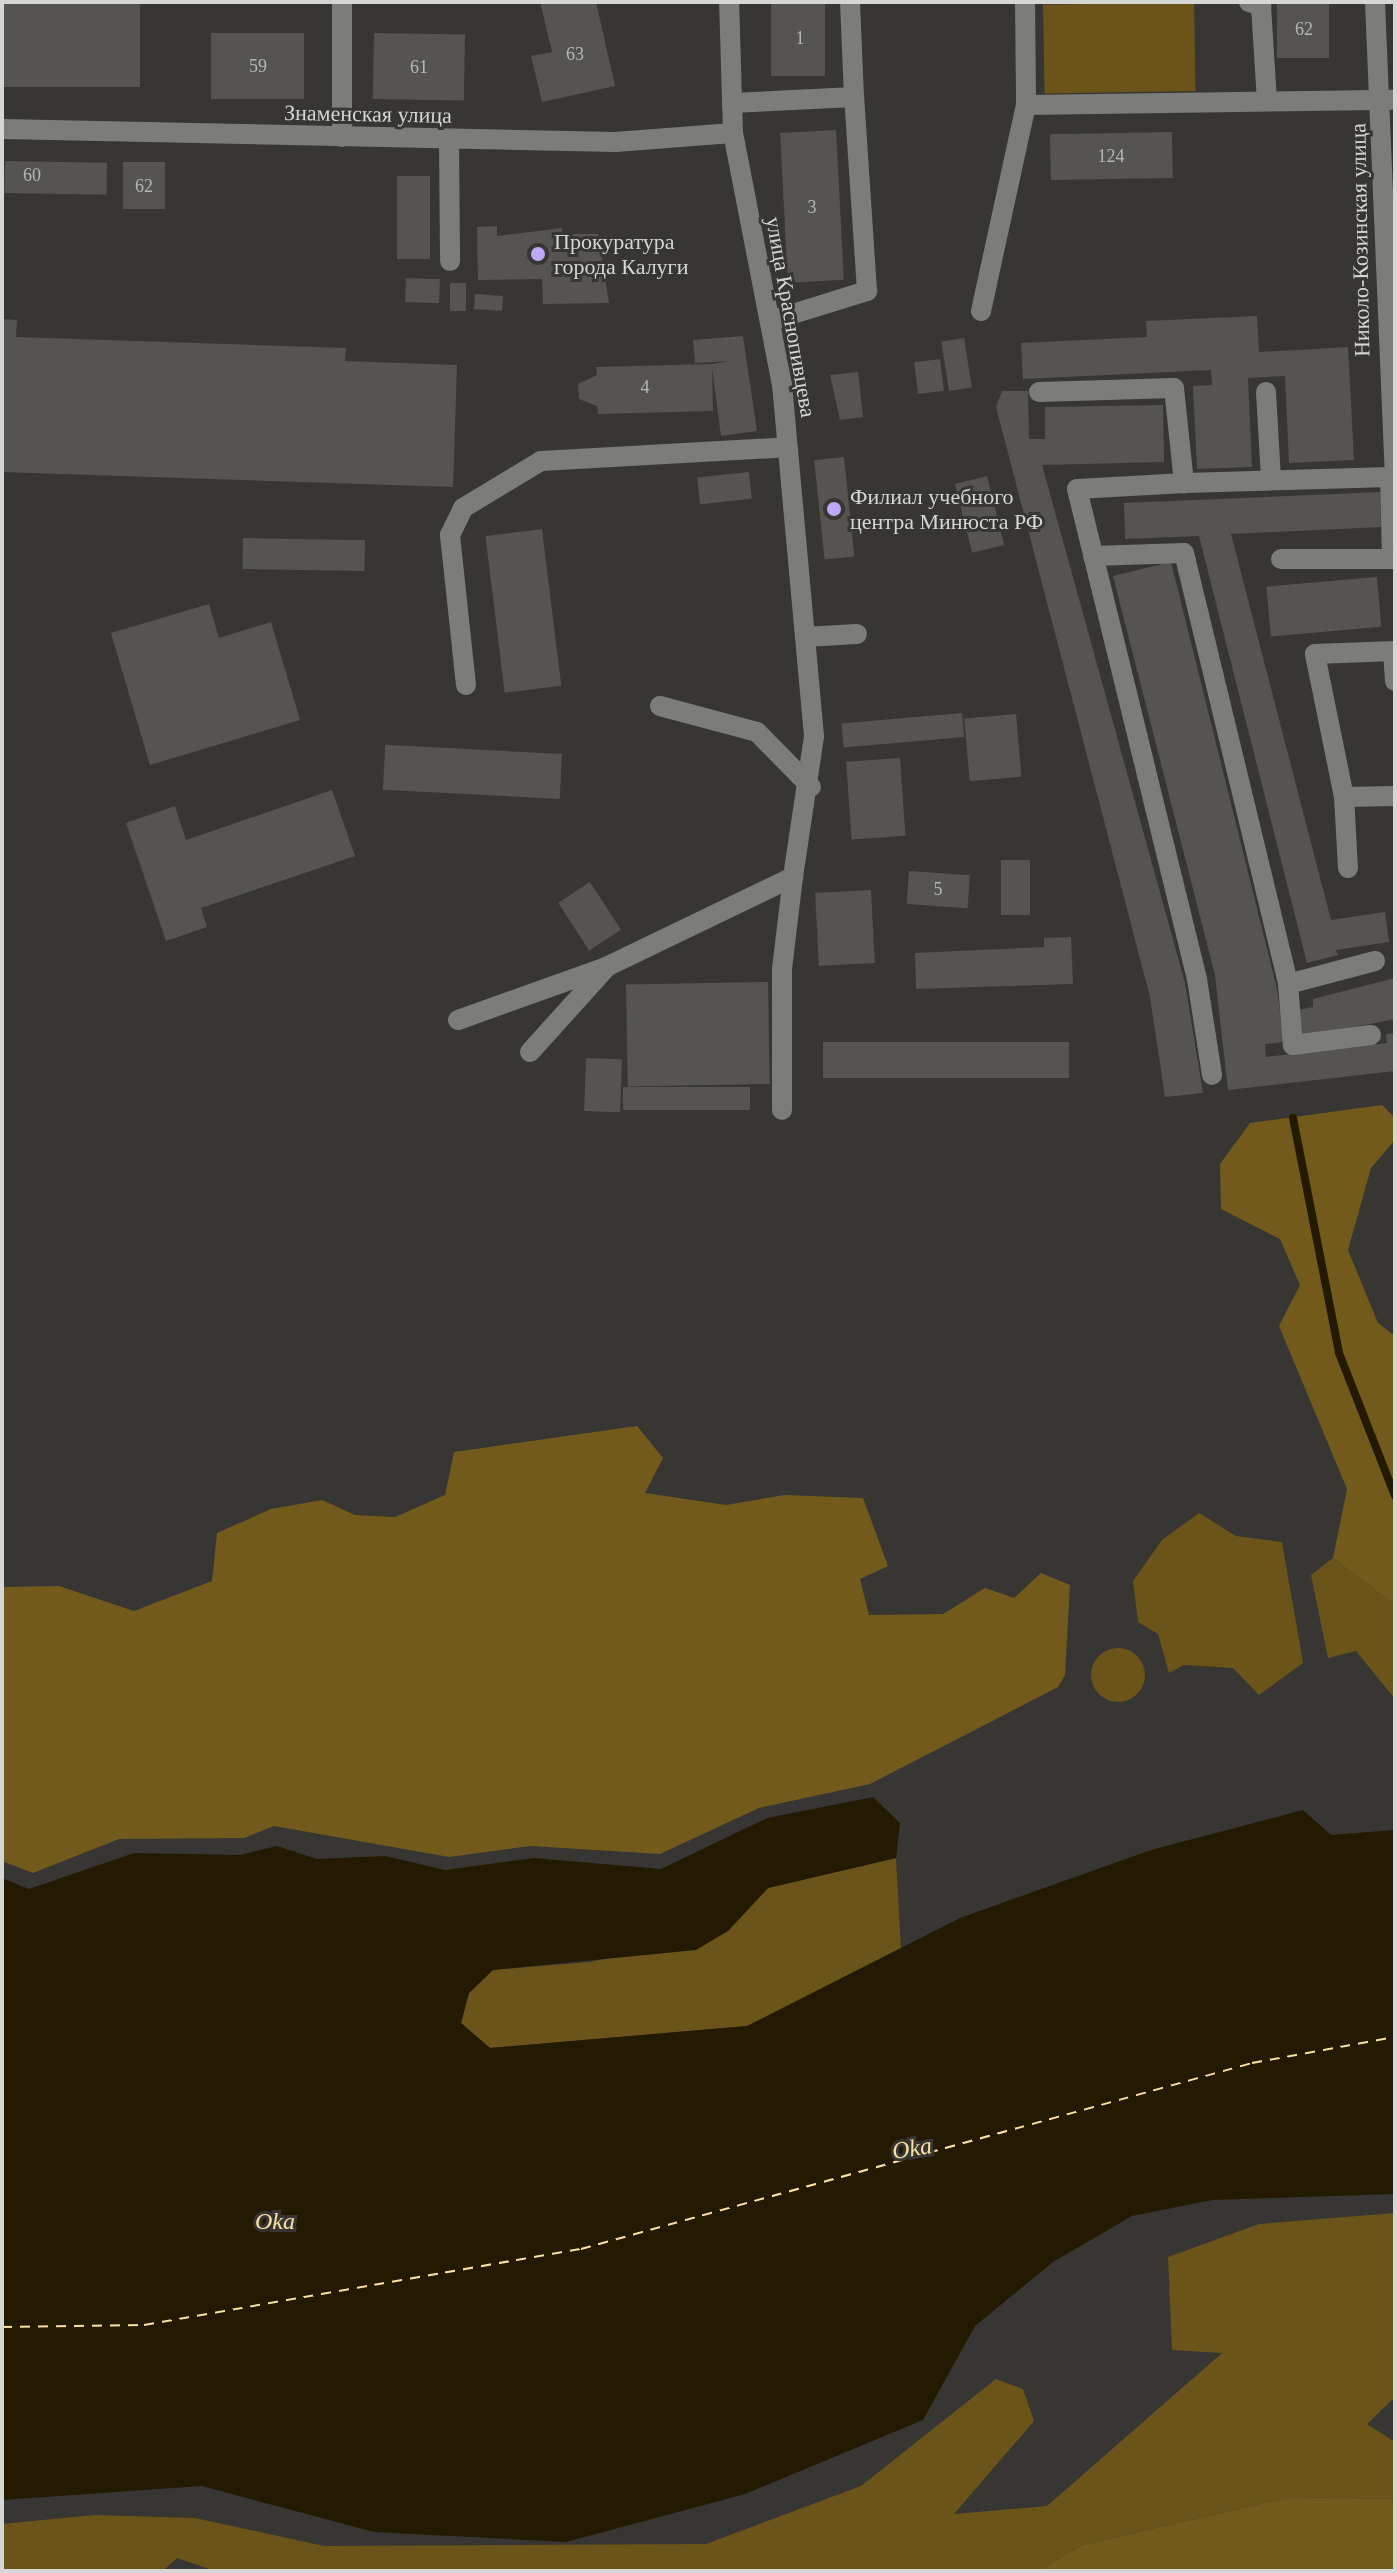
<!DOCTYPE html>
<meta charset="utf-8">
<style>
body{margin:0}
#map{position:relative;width:1397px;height:2573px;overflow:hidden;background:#373633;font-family:"Times New Roman",serif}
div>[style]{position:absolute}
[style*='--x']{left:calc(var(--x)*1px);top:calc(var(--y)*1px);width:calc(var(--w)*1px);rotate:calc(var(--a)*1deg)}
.green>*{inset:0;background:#6a541a;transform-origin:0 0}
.round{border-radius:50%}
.forest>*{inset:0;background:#725a1d}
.water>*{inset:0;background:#241a02}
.stream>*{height:8px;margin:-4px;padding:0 4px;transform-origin:4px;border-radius:4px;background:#241a02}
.ferry>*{height:2px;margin-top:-1px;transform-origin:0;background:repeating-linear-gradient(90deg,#f9e0a5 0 10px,transparent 0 18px)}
.building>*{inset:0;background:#555451;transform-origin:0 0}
.minor>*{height:20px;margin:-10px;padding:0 10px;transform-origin:10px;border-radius:10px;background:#7c7c7a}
.dots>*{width:22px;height:22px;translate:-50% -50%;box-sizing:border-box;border:4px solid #373633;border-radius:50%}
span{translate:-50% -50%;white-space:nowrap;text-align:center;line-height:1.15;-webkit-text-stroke:6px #373633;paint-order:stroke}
.number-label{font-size:18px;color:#b6b6b3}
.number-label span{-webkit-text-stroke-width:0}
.street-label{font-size:22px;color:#d6d6d4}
.poi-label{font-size:22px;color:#d6d6d4}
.left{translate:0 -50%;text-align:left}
.water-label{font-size:24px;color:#f9e0a5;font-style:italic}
.frame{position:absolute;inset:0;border:4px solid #d6d6d4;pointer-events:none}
</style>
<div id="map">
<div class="green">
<i style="left:1194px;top:2px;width:89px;height:151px;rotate:89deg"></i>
<i style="clip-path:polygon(1199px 1513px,1236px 1536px,1282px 1542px,1303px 1663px,1259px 1695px,1233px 1668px,1184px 1665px,1169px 1673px,1158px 1634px,1138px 1622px,1133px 1581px,1162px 1540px)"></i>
<i style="clip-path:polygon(1333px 1558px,1395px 1605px,1395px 1699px,1356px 1651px,1328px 1658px,1311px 1575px)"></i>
<i class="round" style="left:1091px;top:1648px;width:54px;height:54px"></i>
<i style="clip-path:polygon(896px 1858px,901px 1948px,747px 2026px,490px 2048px,461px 2023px,469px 1993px,493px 1970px,590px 1962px,728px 1931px,768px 1888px)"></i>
<i style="clip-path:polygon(1395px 2213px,1395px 2397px,1367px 2424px,1395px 2442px,1395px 2499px,1291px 2497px,1082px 2545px,1038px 2571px,215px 2571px,177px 2558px,163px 2571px,2px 2571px,2px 2524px,94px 2515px,195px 2518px,324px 2546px,706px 2544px,861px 2486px,996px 2379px,1023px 2389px,1034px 2421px,954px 2514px,1047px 2506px,1222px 2353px,1172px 2350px,1168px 2257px,1259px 2224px)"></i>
</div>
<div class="forest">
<i style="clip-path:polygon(1382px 1105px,1395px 1118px,1395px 1140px,1371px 1168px,1348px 1250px,1378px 1323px,1395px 1336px,1395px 1605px,1333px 1558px,1347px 1489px,1279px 1326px,1300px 1285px,1280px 1239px,1221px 1209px,1220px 1164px,1250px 1123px)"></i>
<i style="clip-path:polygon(637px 1426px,663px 1458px,645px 1493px,726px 1505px,784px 1495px,863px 1498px,888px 1566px,860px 1579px,869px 1615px,943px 1614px,985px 1588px,1014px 1598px,1041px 1573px,1070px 1585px,1065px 1675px,1058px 1687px,870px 1784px,759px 1808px,660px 1854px,530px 1846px,449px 1857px,274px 1826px,244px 1838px,119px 1839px,33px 1873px,2px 1861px,2px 1587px,59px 1586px,134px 1611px,212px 1581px,217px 1533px,271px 1509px,322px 1500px,355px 1515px,395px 1517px,445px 1495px,454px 1452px)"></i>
<i style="clip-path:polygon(1291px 2497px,1395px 2499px,1395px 2571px,1038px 2571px,1082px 2545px)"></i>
</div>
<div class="water">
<i style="clip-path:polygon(873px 1797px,900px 1823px,896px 1858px,768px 1888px,728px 1931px,696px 1950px,493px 1970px,469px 1993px,461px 2023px,490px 2048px,747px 2026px,960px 1918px,1151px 1850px,1303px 1810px,1331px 1835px,1395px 1830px,1395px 2194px,1212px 2200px,1132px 2216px,1053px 2262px,975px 2326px,923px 2420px,745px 2494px,566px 2542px,374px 2532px,202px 2486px,2px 2500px,2px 1878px,29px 1889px,134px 1853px,240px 1855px,277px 1846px,317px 1859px,385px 1856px,445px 1870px,534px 1858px,661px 1869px,767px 1818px)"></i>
</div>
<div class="stream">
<i style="--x:1293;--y:1118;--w:239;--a:78.9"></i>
<i style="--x:1339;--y:1353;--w:154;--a:68.6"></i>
</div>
<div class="ferry">
<i style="--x:2;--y:2327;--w:142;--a:-0.8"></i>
<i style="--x:144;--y:2325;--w:444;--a:-9.9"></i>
<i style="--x:581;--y:2249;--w:696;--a:-15.49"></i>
<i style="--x:1252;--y:2063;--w:145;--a:-10.3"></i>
</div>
<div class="building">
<i style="left:2px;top:2px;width:138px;height:85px"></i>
<i style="clip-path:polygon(540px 2px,596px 2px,615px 86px,542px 102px,531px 56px,552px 52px)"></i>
<i style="left:771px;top:2px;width:54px;height:74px"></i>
<i style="left:1277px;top:2px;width:52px;height:56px"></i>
<i style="left:211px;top:33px;width:93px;height:66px"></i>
<i style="left:374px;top:33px;width:91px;height:66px;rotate:1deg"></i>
<i style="left:836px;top:130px;width:150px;height:56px;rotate:87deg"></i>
<i style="left:1172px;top:132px;width:46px;height:122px;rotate:89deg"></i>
<i style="left:5px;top:161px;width:102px;height:32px;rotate:1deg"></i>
<i style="left:123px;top:162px;width:42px;height:47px"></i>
<i style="left:397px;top:176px;width:33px;height:83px"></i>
<i style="clip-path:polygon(497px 226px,497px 236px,562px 228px,562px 234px,598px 234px,609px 303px,543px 304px,542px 279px,478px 280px,477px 227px)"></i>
<i style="left:406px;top:278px;width:34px;height:24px;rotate:2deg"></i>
<i style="left:450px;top:283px;width:16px;height:28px"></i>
<i style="left:475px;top:294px;width:28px;height:15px;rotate:4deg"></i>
<i style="clip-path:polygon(1257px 316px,1259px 352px,1348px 347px,1354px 460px,1289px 463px,1285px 376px,1248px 378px,1252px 467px,1197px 469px,1193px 386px,1212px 385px,1211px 370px,1023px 379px,1021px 343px,1147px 337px,1146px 321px)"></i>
<i style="clip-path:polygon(2px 319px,17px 320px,16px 337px,346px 348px,345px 361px,457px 365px,453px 487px,2px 472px)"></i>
<i style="clip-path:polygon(743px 336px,757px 431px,721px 436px,712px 368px,713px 411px,598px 414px,597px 406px,579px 399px,578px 384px,597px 375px,596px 367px,712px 364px,730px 361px,695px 363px,693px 340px)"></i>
<i style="left:964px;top:338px;width:50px;height:23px;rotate:81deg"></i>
<i style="left:940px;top:359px;width:32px;height:26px;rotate:83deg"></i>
<i style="clip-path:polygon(858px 372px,863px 417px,840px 420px,830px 375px)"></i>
<i style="clip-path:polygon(1002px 391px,1028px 391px,1029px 439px,1045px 439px,1045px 407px,1163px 405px,1164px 462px,1042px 465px,1185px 983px,1203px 1093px,1165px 1097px,1150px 997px,996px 407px)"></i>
<i style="left:844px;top:457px;width:100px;height:30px;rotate:84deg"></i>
<i style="left:749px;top:472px;width:27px;height:52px;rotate:84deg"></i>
<i style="left:987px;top:476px;width:71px;height:33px;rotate:76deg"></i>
<i style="clip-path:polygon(1380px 492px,1381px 527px,1231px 534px,1331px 920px,1385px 912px,1389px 942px,1336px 950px,1338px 955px,1307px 963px,1199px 536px,1125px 539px,1124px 503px)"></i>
<i style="left:542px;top:529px;width:158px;height:57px;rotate:83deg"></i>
<i style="left:243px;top:538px;width:122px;height:31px;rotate:1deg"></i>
<i style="clip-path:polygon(1171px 562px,1277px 989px,1284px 1042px,1265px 1044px,1266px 1057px,1387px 1043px,1386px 1034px,1395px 1033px,1395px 1071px,1228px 1090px,1215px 975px,1113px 576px)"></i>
<i style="left:1377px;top:577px;width:50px;height:111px;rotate:85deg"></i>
<i style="clip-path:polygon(209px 604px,219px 638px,271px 622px,300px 720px,150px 765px,111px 633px)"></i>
<i style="left:962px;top:713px;width:24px;height:121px;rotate:85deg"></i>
<i style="left:1016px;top:714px;width:63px;height:52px;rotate:85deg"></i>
<i style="left:562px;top:754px;width:45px;height:177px;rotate:93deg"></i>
<i style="left:900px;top:758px;width:78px;height:54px;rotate:86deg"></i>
<i style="clip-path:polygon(332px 790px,355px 856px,201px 908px,207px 927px,166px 941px,126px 823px,175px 806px,186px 840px)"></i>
<i style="left:1001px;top:860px;width:29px;height:55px"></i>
<i style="left:909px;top:871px;width:61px;height:33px;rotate:4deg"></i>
<i style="left:590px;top:882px;width:57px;height:38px;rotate:57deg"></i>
<i style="left:871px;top:890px;width:73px;height:56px;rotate:87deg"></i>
<i style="clip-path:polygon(1071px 937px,1073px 984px,916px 989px,915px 953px,1044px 947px,1044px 938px)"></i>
<i style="clip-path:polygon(1395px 978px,1395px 1019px,1303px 1037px,1299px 1010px,1313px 1007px,1313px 999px)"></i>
<i style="left:768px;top:982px;width:102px;height:142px;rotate:89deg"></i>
<i style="left:1069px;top:1042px;width:36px;height:246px;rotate:90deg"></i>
<i style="left:586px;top:1058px;width:36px;height:53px;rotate:2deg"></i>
<i style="left:750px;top:1087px;width:23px;height:127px;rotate:90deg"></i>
</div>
<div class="minor">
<i style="--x:1025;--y:2;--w:103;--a:89.4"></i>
<i style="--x:1249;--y:2;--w:13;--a:18"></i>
<i style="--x:1261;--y:6;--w:95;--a:86.4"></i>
<i style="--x:1375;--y:2;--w:474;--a:87.6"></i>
<i style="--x:732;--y:103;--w:122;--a:-2.8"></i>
<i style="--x:854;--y:97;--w:95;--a:-92.4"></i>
<i style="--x:2;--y:129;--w:613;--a:1.21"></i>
<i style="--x:615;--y:142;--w:118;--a:-4.4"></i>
<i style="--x:342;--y:137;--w:135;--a:-90"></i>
<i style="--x:449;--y:140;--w:121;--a:89.5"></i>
<i style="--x:981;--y:311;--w:211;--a:-77.7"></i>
<i style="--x:1026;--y:105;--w:369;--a:-0.8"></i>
<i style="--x:770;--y:321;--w:102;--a:-17.2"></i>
<i style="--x:867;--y:291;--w:194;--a:-93.8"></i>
<i style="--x:1039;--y:392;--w:135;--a:-1.7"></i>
<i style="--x:1174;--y:388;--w:96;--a:84"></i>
<i style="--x:1184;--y:483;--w:107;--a:176.8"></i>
<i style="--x:1077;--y:489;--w:504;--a:76.24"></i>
<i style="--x:1197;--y:979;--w:97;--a:81.1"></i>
<i style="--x:1266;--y:392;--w:88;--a:86.7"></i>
<i style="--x:1184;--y:483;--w:206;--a:-1.7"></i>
<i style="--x:1390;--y:477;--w:82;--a:88.6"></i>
<i style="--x:1392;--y:559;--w:111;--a:180"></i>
<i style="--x:1093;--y:556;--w:91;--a:-1.9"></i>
<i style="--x:1184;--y:553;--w:443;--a:76.4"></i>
<i style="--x:805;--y:637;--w:52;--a:-3.3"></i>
<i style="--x:1393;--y:652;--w:29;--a:86"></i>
<i style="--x:466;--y:685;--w:151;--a:-96.1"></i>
<i style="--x:450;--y:535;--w:30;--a:-64"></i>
<i style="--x:463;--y:508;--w:91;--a:-31.1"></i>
<i style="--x:541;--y:461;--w:247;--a:-3.2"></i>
<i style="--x:660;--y:706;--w:100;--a:15"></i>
<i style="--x:757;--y:732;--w:77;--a:45.5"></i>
<i style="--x:1344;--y:797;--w:51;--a:-1.1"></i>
<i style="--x:1348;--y:868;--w:71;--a:-93.2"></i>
<i style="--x:1344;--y:797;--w:146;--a:-101.5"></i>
<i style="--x:1315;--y:654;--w:80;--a:-2.1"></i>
<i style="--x:458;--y:1020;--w:157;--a:-19.7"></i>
<i style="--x:606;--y:967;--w:208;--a:-25.7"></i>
<i style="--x:793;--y:877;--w:143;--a:-81.5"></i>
<i style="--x:814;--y:736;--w:352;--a:-95.2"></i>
<i style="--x:782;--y:385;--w:257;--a:-101"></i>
<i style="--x:733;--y:133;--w:131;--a:-91.7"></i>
<i style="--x:1371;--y:1035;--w:79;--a:172.7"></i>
<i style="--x:1293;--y:1045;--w:61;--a:-94.7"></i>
<i style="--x:1288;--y:984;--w:90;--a:-14.8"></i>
<i style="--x:530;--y:1052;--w:112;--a:-47.9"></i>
<i style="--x:782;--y:1110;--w:141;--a:-90"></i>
<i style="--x:782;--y:969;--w:93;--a:-83.2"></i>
</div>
<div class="dots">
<i style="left:538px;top:254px;background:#bfa9f4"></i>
<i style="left:834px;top:509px;background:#bfa9f4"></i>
</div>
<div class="number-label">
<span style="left:1304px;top:29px">62</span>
<span style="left:800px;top:38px">1</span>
<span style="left:575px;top:54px">63</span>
<span style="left:258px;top:66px">59</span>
<span style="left:419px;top:67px">61</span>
<span style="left:1111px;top:156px">124</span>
<span style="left:32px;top:175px">60</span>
<span style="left:144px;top:186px">62</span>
<span style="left:812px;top:207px">3</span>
<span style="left:645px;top:387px">4</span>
<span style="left:938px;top:889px">5</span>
</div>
<div class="street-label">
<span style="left:368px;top:114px;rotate:1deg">Знаменская улица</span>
<span style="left:1360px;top:240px;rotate:-91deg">Николо-Козинская улица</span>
<span style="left:791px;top:317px;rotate:80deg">улица Краснопивцева</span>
</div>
<div class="poi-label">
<span class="left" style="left:554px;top:254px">Прокуратура<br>города Калуги</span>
<span class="left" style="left:850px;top:509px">Филиал учебного<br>центра Минюста РФ</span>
</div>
<div class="water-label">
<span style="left:912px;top:2149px;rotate:-9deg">Oka</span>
<span style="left:275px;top:2222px">Oka</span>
</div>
<div class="frame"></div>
</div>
